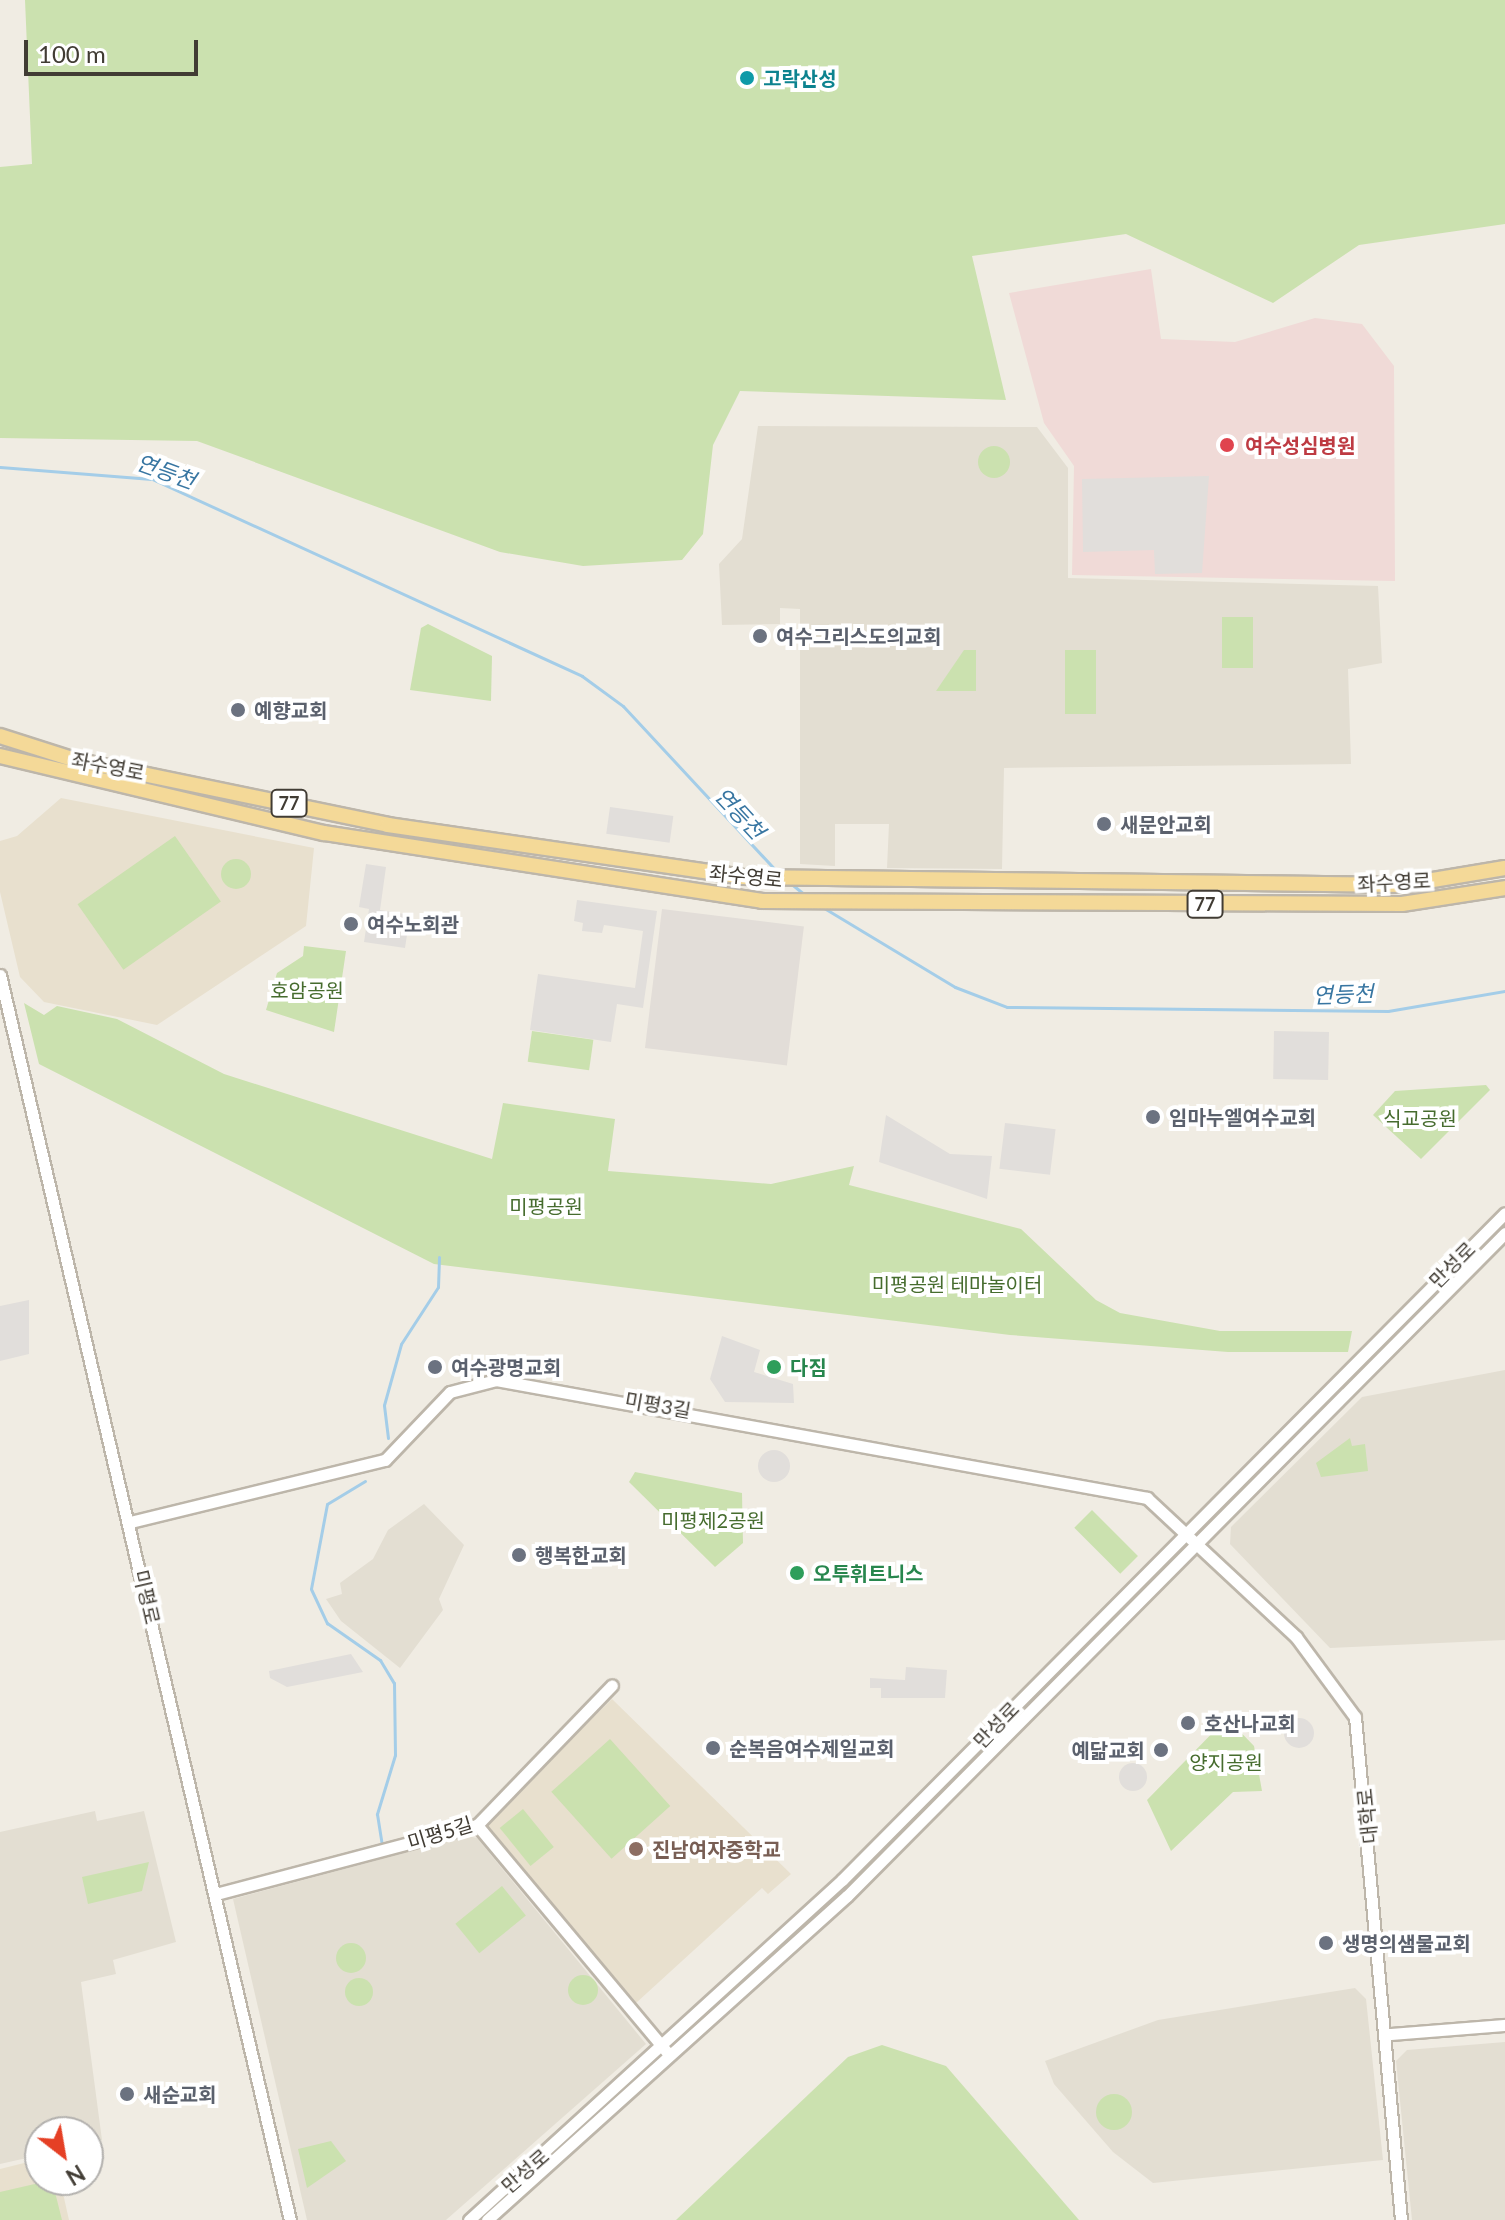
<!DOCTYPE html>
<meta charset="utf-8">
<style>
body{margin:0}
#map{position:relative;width:1505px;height:2220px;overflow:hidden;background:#f0ece3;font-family:Lato,"Noto Sans KR",sans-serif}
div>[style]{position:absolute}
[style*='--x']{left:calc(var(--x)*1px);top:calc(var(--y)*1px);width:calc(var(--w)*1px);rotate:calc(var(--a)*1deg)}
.residential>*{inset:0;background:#e3ded2}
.industrial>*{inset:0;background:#e2ddd8;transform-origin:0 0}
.education>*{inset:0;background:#e8e0ce}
.medical>*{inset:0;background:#f0dad7}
.green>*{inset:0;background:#cbe1af;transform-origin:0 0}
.round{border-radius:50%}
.parking>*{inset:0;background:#e1dedb;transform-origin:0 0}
.stream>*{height:3px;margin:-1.5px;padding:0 1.5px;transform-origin:1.5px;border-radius:1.5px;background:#a4cde8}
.roads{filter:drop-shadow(2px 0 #bdb6aa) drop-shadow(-2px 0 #bdb6aa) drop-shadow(0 2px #bdb6aa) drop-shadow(0 -2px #bdb6aa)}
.tertiary>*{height:11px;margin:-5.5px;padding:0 5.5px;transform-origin:5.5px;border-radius:5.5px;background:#fff}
.primary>*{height:14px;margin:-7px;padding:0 7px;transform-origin:7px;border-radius:7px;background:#f4d998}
.dots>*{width:22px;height:22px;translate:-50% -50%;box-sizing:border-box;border:4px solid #fff;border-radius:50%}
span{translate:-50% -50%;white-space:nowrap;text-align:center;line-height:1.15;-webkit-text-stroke:8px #fff;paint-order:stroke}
.shield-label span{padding:2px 6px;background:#fff;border:2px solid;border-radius:6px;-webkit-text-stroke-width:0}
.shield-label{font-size:18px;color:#413c34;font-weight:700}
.culture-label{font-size:20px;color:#0d838f;font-weight:700}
.left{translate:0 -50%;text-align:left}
.health-label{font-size:20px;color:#be3a42;font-weight:700}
.worship-label{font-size:20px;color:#5b616d;font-weight:700}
.right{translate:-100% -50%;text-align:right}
.street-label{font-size:20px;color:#413c34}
.park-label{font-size:20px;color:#466c2e}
.leisure-label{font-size:20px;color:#27864d;font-weight:700}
.education-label{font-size:20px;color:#785e54;font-weight:700}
.water-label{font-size:22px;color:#3876a2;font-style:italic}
.north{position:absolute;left:24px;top:2116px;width:80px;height:80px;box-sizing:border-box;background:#fff;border:2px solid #b3b1ae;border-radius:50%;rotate:149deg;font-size:22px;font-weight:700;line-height:32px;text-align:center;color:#413c34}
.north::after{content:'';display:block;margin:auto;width:28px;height:36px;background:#e54025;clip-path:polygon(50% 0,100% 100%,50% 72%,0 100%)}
.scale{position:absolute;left:24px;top:40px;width:174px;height:36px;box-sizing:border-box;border:4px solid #413c34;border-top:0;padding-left:10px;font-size:24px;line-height:28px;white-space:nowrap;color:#413c34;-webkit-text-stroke:6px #fff;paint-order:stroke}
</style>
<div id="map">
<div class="residential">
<i style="clip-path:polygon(758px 426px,1037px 427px,1068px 468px,1068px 578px,1378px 586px,1382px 663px,1348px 669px,1351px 764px,1004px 768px,1002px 869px,887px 868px,889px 824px,835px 824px,835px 866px,800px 864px,800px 609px,780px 608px,780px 624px,722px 625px,719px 564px,742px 539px)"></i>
<i style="clip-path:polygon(1505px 1370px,1505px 1640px,1330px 1648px,1230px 1544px,1231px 1527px,1362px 1397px)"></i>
<i style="clip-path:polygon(424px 1504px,464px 1545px,439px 1599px,443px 1610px,400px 1668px,341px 1621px,326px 1599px,342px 1594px,340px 1583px,373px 1559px,388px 1530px)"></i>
<i style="clip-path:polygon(95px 1811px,97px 1821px,144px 1811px,176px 1942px,113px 1960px,116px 1974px,81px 1982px,102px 2140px,88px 2143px,88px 2132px,40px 2132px,40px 2155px,0 2164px,0 1832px)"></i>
<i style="clip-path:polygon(467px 1836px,477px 1838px,646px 2044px,446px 2220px,307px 2220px,233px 1899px)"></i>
<i style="clip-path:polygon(1355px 1988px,1366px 1999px,1383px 2160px,1153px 2183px,1113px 2152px,1054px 2084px,1045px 2061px,1158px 2020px)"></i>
<i style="clip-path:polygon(1505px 2042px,1505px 2220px,1412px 2220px,1396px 2061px,1407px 2050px)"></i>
</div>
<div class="industrial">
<i style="left:662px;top:909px;width:143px;height:140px;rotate:7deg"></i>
</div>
<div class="education">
<i style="clip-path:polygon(61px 798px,314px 848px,306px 926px,157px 1025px,44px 1002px,20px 977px,0 892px,0 841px,17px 836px)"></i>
<i style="clip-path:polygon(612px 1699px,791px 1874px,768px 1894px,762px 1888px,636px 2003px,485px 1823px)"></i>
<i style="clip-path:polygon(40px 2159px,40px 2180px,60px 2180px,69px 2220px,0 2220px,0 2169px)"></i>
</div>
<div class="medical">
<i style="clip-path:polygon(1151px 269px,1161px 339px,1235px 342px,1315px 318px,1362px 324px,1394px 366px,1395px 581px,1072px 575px,1074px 466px,1044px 423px,1009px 293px)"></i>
</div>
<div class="green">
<i style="clip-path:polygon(25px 0,1505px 0,1505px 224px,1359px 245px,1273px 303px,1126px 234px,972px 256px,1006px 400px,740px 391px,713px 445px,703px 534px,682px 560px,583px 566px,500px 552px,197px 441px,0 438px,0 167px,32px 164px)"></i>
<i class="round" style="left:978px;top:446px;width:32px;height:32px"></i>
<i style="left:1222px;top:617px;width:31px;height:51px"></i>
<i style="clip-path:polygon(428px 624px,492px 656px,491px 701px,410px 690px,421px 628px)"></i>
<i style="clip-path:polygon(964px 650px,976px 650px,976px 691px,936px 691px)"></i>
<i style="left:1065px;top:650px;width:31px;height:64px"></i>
<i style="left:175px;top:836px;width:80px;height:119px;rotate:55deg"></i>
<i class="round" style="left:221px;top:859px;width:30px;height:30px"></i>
<i style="clip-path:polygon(304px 946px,346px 951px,334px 1032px,266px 1010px,277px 973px,303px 956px)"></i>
<i style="clip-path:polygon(24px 1003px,44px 1015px,57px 1006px,117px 1019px,224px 1074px,492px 1159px,503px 1103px,615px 1119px,608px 1171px,771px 1184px,854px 1166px,849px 1185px,1021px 1229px,1096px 1300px,1120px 1313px,1220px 1331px,1352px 1331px,1348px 1352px,1228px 1352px,1010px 1335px,434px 1264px,39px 1064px)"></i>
<i style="left:532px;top:1031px;width:62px;height:31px;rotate:8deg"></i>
<i style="clip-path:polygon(1486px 1085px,1490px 1090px,1421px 1159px,1373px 1115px,1395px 1091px)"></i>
<i style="clip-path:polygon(1350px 1438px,1352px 1446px,1365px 1444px,1368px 1471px,1321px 1477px,1316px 1463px)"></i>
<i style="clip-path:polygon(635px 1472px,742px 1493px,743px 1543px,715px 1567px,629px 1482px)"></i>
<i style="left:1092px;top:1510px;width:65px;height:25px;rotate:45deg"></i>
<i style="clip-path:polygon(1227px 1718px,1254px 1746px,1262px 1791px,1233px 1792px,1171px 1851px,1147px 1800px)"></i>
<i style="left:610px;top:1739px;width:90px;height:79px;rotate:48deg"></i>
<i style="left:523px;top:1809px;width:49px;height:30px;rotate:51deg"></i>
<i style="clip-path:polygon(149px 1862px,142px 1891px,88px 1904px,82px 1877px)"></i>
<i style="left:502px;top:1886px;width:38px;height:60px;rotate:51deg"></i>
<i class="round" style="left:336px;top:1943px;width:30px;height:30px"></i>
<i class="round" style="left:568px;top:1975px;width:30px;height:30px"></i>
<i class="round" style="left:345px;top:1978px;width:28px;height:28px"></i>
<i style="clip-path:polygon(882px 2045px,946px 2066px,1079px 2220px,676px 2220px,848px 2057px)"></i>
<i class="round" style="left:1096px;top:2094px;width:36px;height:36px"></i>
<i style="clip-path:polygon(331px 2141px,346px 2161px,307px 2188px,298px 2149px)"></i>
<i style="clip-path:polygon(52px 2180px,62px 2220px,0 2220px,0 2192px)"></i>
</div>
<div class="parking">
<i style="clip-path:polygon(1209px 476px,1202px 573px,1155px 574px,1154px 550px,1083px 552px,1082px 479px)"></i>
<i style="left:610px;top:807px;width:64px;height:27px;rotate:8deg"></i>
<i style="clip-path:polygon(366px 864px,386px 867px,380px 910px,410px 915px,405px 948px,364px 942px,369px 909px,359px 907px)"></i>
<i style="clip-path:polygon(577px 900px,657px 911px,643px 1008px,617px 1004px,611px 1042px,530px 1030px,538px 974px,635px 988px,643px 931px,604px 925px,602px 933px,582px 931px,583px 923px,574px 921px)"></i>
<i style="left:1274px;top:1031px;width:55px;height:48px;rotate:1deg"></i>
<i style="clip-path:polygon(886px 1115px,950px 1154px,992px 1156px,987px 1199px,879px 1162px)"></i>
<i style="left:1005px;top:1123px;width:51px;height:46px;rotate:7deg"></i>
<i style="clip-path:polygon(29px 1300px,29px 1354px,0 1361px,0 1306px)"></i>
<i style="clip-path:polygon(722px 1336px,760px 1350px,754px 1372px,793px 1384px,794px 1403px,725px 1402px,710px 1379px)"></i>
<i class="round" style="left:758px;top:1450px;width:32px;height:32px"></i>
<i style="clip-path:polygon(351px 1654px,363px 1672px,287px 1687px,270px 1678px,269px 1671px)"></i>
<i style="clip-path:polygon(906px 1667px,947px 1670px,945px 1698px,881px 1698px,881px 1688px,870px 1688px,870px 1678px,905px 1680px)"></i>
<i class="round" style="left:1284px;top:1718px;width:30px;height:30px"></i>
<i class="round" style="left:1119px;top:1763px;width:28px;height:28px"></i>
</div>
<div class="stream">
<i style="--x:0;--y:467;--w:152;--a:4.5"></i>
<i style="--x:152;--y:479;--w:473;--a:24.6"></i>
<i style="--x:582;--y:676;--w:51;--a:36.2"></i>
<i style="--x:623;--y:706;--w:226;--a:47.1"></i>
<i style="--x:789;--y:882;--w:21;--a:39"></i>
<i style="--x:824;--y:908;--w:153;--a:31.1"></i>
<i style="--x:955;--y:987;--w:56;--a:21"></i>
<i style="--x:1007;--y:1007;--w:381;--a:0.6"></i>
<i style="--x:1388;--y:1011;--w:119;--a:-9.7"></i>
<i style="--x:388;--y:1438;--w:33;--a:-97"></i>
<i style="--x:384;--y:1405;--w:63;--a:-74.4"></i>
<i style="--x:401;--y:1344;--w:68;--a:-57"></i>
<i style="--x:438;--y:1287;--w:30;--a:-88"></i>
<i style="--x:365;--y:1481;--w:44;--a:148.8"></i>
<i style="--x:327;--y:1504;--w:86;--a:100.7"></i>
<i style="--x:311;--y:1589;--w:38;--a:65"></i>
<i style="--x:327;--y:1623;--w:65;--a:34.9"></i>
<i style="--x:380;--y:1660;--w:27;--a:59"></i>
<i style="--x:394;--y:1683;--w:72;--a:89.2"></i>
<i style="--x:395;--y:1755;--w:62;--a:107"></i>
<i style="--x:377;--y:1814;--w:30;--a:81"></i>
</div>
<div class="roads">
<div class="tertiary">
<i style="--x:0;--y:975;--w:1278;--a:76.89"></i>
<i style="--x:130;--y:1522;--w:262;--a:-13.7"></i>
<i style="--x:385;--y:1460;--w:94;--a:-46.3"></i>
<i style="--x:450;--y:1392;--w:48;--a:-14.6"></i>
<i style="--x:496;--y:1380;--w:662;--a:10.27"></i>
<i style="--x:1147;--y:1498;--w:204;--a:43"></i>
<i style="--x:1296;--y:1637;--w:99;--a:53.6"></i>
<i style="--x:1355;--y:1717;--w:505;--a:84.77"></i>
<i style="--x:477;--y:1825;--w:296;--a:50.1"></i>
<i style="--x:216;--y:1894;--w:270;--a:-14.8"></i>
<i style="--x:477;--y:1825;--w:194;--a:-46"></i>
<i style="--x:1390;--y:2034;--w:115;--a:-4.5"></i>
<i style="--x:469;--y:2220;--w:505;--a:-42.35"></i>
<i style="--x:842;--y:1880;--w:940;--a:-45.17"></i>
<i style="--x:487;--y:2220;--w:484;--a:-42"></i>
<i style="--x:847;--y:1896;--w:934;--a:-45.22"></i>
</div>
<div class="primary">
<i style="--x:0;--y:736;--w:79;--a:17.7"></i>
<i style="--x:75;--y:760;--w:320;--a:11.7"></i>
<i style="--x:388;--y:825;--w:359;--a:8.3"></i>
<i style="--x:743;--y:877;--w:660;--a:0.69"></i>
<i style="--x:1403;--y:885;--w:103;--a:-9.5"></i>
<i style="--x:0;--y:756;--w:333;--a:13.4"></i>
<i style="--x:324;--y:833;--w:443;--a:8.8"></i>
<i style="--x:762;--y:901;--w:640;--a:0.27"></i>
<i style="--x:1402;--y:904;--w:104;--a:-8.8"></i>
</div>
</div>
<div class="dots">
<i style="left:747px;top:78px;background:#0f9aa8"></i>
<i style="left:1227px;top:445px;background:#e0444e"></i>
<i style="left:760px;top:636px;background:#6b7280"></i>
<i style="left:238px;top:710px;background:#6b7280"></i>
<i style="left:1104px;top:824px;background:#6b7280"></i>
<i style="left:351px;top:924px;background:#6b7280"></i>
<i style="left:1153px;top:1117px;background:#6b7280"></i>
<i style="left:435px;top:1367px;background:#6b7280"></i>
<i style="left:774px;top:1367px;background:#2e9e5b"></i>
<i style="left:519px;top:1555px;background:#6b7280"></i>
<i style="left:797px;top:1573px;background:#2e9e5b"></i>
<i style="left:1188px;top:1723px;background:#6b7280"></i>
<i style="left:713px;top:1748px;background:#6b7280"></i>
<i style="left:1161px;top:1750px;background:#6b7280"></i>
<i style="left:636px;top:1849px;background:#8d6e63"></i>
<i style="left:1326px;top:1943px;background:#6b7280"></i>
<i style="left:127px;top:2094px;background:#6b7280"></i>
</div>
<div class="shield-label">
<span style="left:289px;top:803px">77</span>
<span style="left:1205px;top:904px">77</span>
</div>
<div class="culture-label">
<span class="left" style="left:763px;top:78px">고락산성</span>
</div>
<div class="health-label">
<span class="left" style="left:1245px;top:445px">여수성심병원</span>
</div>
<div class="worship-label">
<span class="left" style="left:776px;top:636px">여수그리스도의교회</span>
<span class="left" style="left:254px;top:710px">예향교회</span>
<span class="left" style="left:1120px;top:824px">새문안교회</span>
<span class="left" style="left:367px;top:924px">여수노회관</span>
<span class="left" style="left:1169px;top:1117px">임마누엘여수교회</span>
<span class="left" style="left:451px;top:1367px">여수광명교회</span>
<span class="left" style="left:535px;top:1555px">행복한교회</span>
<span class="left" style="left:1204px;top:1723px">호산나교회</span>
<span class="left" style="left:729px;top:1748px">순복음여수제일교회</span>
<span class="right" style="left:1145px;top:1750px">예닮교회</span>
<span class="left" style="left:1342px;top:1943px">생명의샘물교회</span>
<span class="left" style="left:143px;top:2094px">새순교회</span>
</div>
<div class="street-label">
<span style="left:108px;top:766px;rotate:11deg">좌수영로</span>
<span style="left:746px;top:876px;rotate:6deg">좌수영로</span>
<span style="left:1394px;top:882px;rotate:-3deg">좌수영로</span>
<span style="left:1452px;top:1265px;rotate:-45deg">만성로</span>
<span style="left:658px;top:1405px;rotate:10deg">미평3길</span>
<span style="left:147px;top:1597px;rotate:77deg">미평로</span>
<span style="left:996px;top:1725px;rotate:-46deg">만성로</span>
<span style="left:1367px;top:1816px;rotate:-96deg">대학로</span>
<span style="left:440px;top:1833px;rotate:-17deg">미평5길</span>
<span style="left:525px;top:2171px;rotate:-41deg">만성로</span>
</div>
<div class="park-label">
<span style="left:307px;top:990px">호암공원</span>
<span style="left:1420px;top:1118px">식교공원</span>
<span style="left:546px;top:1206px">미평공원</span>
<span style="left:957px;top:1284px">미평공원 테마놀이터</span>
<span style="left:713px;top:1520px">미평제2공원</span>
<span style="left:1226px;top:1762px">양지공원</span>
</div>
<div class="leisure-label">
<span class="left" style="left:790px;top:1367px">다짐</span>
<span class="left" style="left:813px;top:1573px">오투휘트니스</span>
</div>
<div class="education-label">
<span class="left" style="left:652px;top:1849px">진남여자중학교</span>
</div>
<div class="water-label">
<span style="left:166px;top:471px;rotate:20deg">연등천</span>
<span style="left:740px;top:813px;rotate:47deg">연등천</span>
<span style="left:1343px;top:994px;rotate:-2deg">연등천</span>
</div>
<div class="north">N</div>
<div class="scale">100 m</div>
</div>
